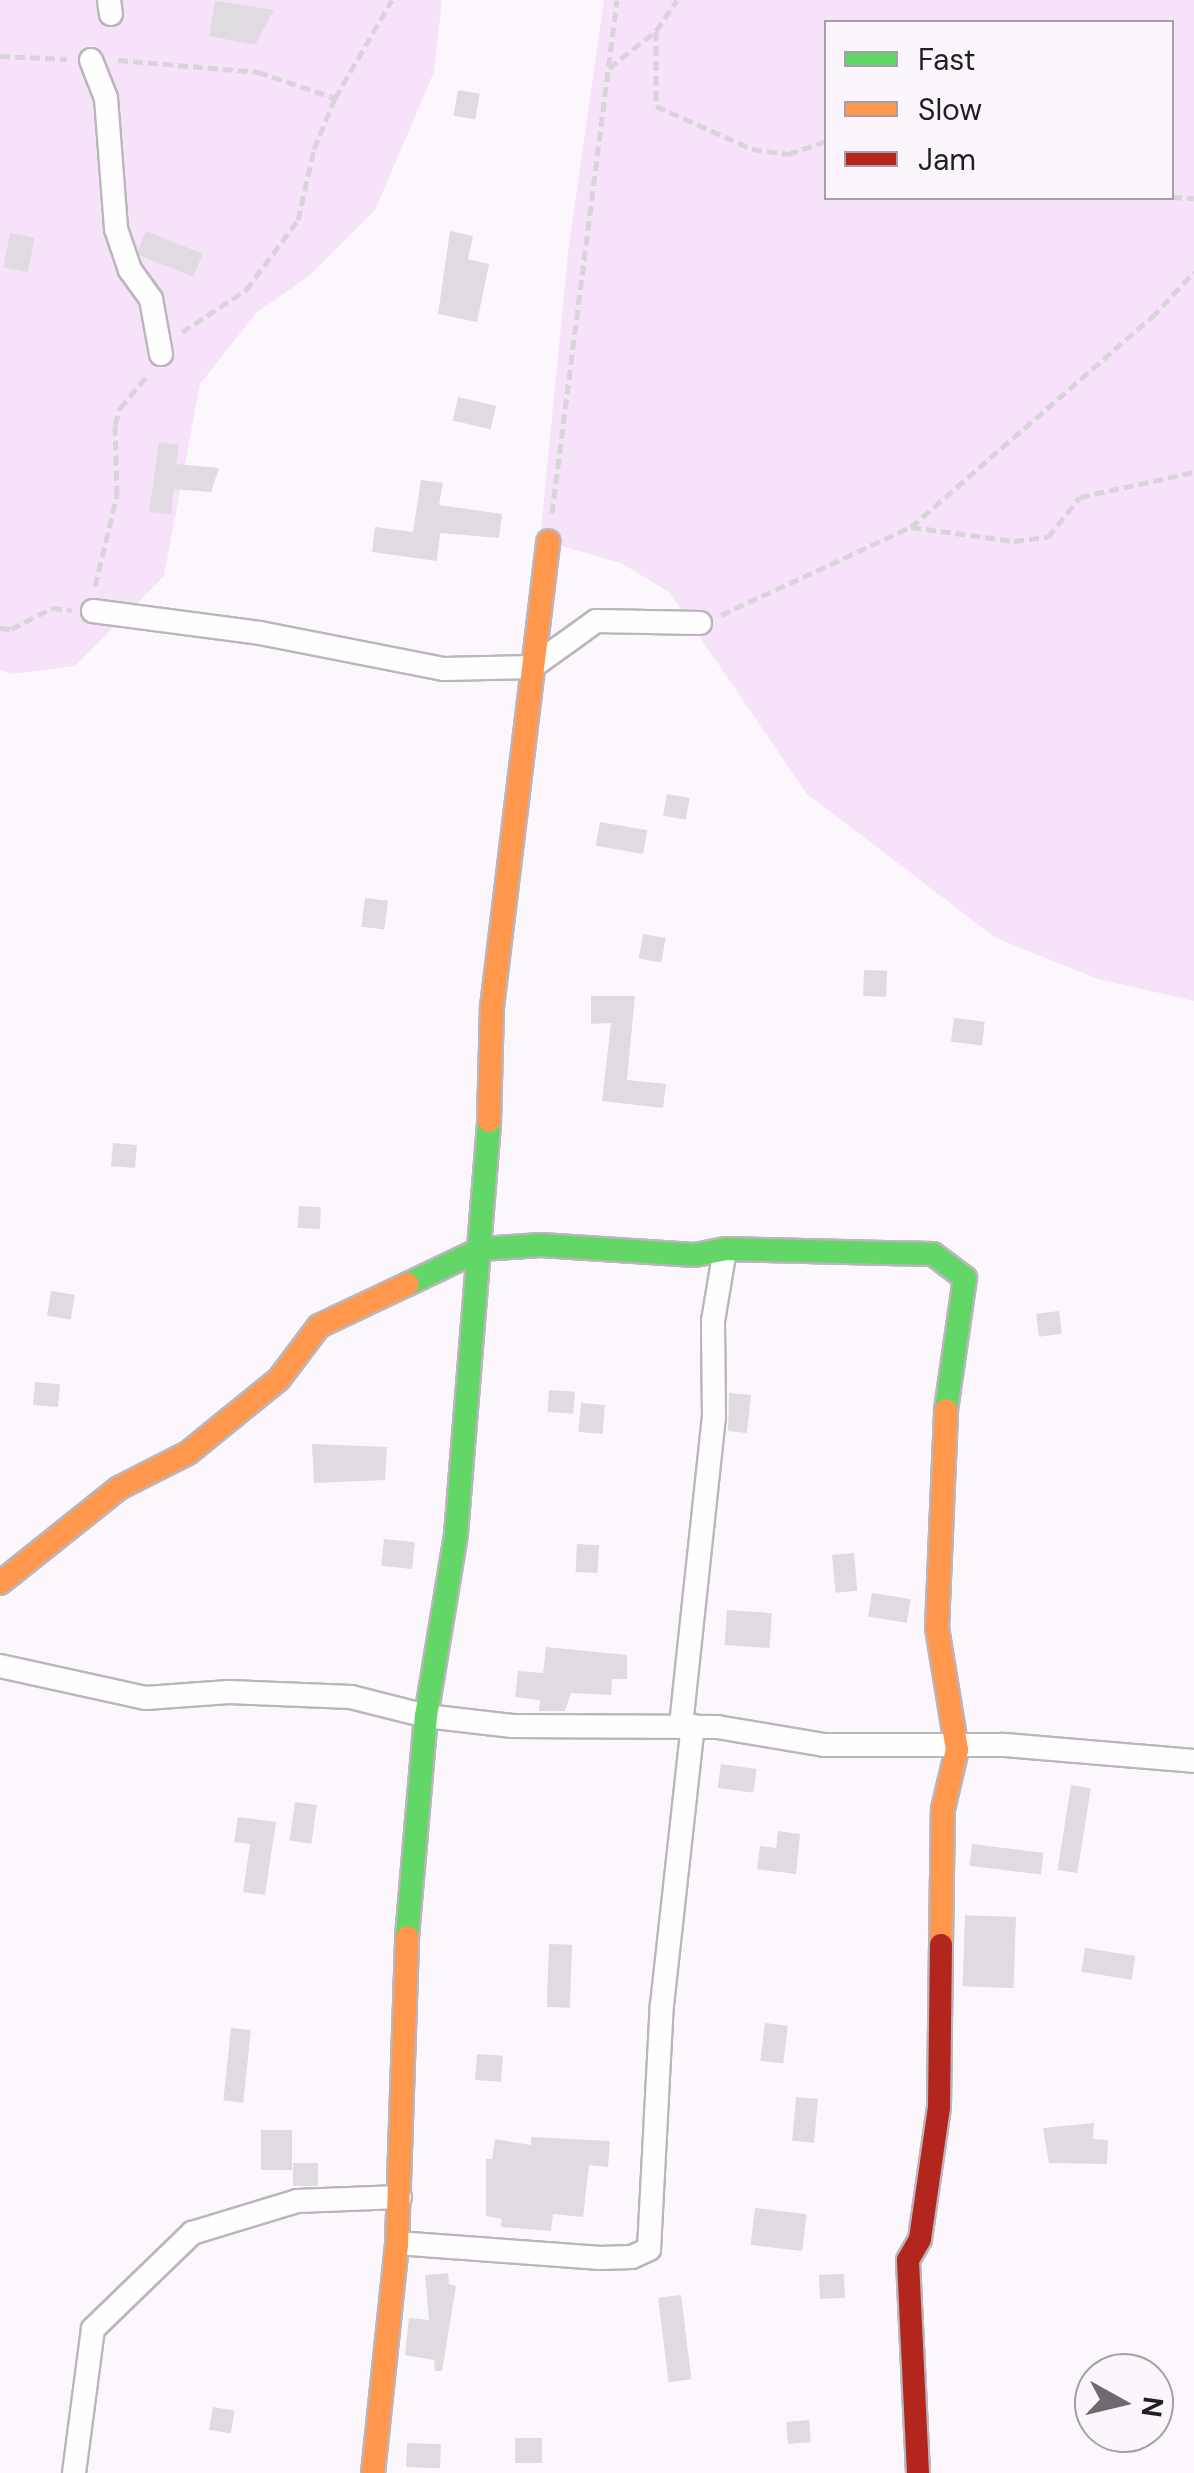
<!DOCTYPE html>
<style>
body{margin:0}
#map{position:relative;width:1194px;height:2473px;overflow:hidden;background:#fcf7fc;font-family:"DM Sans",sans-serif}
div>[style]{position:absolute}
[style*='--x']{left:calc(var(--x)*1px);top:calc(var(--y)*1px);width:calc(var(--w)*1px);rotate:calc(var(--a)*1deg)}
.green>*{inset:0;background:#f6e3f9}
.building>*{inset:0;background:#e0dae1;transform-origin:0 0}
.path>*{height:5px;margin-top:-2.5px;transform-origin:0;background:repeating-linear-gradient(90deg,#d7d5d8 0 10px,transparent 0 15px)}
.roads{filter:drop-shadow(2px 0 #bbb6bc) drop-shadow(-2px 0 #bbb6bc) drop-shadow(0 2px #bbb6bc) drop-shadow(0 -2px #bbb6bc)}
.street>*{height:22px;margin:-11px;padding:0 11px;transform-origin:11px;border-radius:11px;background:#fffeff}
.fast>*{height:22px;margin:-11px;padding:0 11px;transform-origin:11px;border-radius:11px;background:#63d668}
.slow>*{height:22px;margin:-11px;padding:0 11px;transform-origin:11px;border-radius:11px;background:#ff974d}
.jam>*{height:22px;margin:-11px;padding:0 11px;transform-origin:11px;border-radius:11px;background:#b3261e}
span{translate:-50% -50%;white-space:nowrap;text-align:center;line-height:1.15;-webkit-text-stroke:8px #fdf5fe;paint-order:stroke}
.legend{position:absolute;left:824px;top:20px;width:350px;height:180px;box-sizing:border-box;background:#fdf5fe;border:2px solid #a69fa7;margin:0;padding:12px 18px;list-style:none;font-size:30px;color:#231d24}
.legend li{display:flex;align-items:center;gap:20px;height:50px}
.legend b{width:50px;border:2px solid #a69fa7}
.north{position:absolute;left:1074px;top:2353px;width:100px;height:100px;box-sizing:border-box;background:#fdf5fe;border:2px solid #a69fa7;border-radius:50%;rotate:98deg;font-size:28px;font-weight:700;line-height:40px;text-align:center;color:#231d24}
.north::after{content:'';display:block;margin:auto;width:35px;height:45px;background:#6f6970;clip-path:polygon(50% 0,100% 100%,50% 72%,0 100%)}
</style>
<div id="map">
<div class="green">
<i style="clip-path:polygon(0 0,442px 0,434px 72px,375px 210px,309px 276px,256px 313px,200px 384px,164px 576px,75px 666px,12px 674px,0 670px)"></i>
<i style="clip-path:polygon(evenodd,604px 0,1194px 0,1194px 1001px,1098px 979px,996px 938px,807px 794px,669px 592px,621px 563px,540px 540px,568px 253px,604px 0,826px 22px,1172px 22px,1172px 198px,826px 198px,826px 22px)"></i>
</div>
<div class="building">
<i style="clip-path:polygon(215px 1px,274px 10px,255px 45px,209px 36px)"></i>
<i style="left:458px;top:90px;width:22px;height:26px;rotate:10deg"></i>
<i style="left:146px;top:231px;width:61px;height:25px;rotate:22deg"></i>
<i style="clip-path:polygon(450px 231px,473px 236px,468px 259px,489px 264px,477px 322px,438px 314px)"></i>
<i style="left:10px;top:233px;width:25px;height:35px;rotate:11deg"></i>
<i style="left:458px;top:397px;width:39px;height:24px;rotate:13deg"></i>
<i style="clip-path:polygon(159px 442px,179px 445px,176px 464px,219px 468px,211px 492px,174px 489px,171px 514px,149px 512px)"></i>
<i style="clip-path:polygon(421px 480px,443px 483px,439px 505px,502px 514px,499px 538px,440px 533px,437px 561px,372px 552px,375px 527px,413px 532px)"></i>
<i style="left:667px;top:794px;width:23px;height:22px;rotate:10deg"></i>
<i style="left:600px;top:822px;width:48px;height:24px;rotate:10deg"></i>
<i style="left:365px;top:898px;width:23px;height:29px;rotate:7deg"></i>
<i style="left:643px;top:934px;width:23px;height:25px;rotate:10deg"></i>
<i style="left:864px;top:970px;width:23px;height:26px;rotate:2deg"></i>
<i style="clip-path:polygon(591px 996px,635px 996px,627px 1080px,666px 1084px,663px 1108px,602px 1101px,611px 1023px,591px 1024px)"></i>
<i style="left:954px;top:1018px;width:31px;height:24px;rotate:7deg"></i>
<i style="left:113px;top:1143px;width:24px;height:23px;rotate:5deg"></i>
<i style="left:299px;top:1206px;width:22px;height:22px;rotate:3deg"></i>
<i style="left:51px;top:1291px;width:24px;height:25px;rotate:9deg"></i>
<i style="left:1059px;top:1311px;width:23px;height:23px;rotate:83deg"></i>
<i style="left:35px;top:1382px;width:25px;height:23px;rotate:5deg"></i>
<i style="left:549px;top:1390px;width:26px;height:22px;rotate:4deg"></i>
<i style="clip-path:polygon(729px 1393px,751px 1395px,747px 1433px,728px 1431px)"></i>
<i style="left:581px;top:1403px;width:24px;height:29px;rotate:5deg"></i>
<i style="clip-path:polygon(312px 1444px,387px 1447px,385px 1480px,314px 1483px)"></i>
<i style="left:384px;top:1539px;width:31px;height:27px;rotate:6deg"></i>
<i style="left:577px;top:1544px;width:22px;height:28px;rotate:3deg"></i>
<i style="left:854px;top:1553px;width:38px;height:22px;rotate:85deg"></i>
<i style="left:872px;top:1593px;width:39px;height:24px;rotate:9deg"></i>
<i style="left:727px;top:1610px;width:45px;height:35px;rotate:4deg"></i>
<i style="clip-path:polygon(546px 1647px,627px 1655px,627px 1679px,612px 1679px,611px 1695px,571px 1693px,565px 1711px,539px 1711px,540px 1700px,515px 1697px,518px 1671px,543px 1673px)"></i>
<i style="left:721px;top:1764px;width:36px;height:24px;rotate:8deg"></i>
<i style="left:1071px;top:1785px;width:20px;height:86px;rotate:9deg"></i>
<i style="left:295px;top:1802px;width:22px;height:39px;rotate:8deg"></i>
<i style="clip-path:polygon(238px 1817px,276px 1822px,265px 1895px,243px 1892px,250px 1844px,234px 1842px)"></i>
<i style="clip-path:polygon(778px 1831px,800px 1834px,796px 1874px,757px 1869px,760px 1846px,776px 1848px)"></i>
<i style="left:972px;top:1844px;width:72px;height:22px;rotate:7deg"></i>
<i style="left:1016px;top:1917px;width:71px;height:51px;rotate:92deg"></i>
<i style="left:549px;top:1944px;width:23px;height:63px;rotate:2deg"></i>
<i style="left:1085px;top:1948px;width:51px;height:24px;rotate:9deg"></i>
<i style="left:765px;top:2023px;width:23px;height:38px;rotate:7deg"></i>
<i style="left:231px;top:2028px;width:20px;height:73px;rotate:6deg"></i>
<i style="left:477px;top:2054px;width:26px;height:26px;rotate:4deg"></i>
<i style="left:796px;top:2097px;width:22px;height:44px;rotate:5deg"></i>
<i style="clip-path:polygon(1094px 2123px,1093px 2139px,1108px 2140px,1107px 2164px,1049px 2163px,1043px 2128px)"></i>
<i style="left:261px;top:2130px;width:31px;height:40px"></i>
<i style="clip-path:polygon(531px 2137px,610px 2141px,608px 2167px,589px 2165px,583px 2217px,553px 2214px,551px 2231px,501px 2227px,502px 2219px,486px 2216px,486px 2159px,492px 2159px,495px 2139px,531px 2145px)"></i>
<i style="left:293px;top:2163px;width:25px;height:23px"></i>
<i style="left:755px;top:2208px;width:52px;height:37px;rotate:7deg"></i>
<i style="clip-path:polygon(448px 2273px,449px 2284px,456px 2286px,442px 2371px,435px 2371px,434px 2360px,405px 2355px,409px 2318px,429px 2320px,425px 2275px)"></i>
<i style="left:844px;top:2274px;width:24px;height:25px;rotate:88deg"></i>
<i style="left:681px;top:2295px;width:85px;height:23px;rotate:83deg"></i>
<i style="left:213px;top:2407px;width:22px;height:23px;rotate:10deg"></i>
<i style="left:809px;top:2420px;width:22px;height:23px;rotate:85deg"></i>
<i style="left:515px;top:2438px;width:27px;height:25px"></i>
<i style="left:407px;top:2443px;width:34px;height:24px;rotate:2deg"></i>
</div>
<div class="path">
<i style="--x:656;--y:31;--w:75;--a:90"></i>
<i style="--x:656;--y:106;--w:105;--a:24.1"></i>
<i style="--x:752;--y:149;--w:36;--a:8"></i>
<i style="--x:788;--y:154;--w:40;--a:-18.9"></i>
<i style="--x:0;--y:56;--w:67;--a:2.6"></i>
<i style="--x:118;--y:60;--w:141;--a:4.9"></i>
<i style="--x:258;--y:72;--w:81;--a:18.7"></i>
<i style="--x:609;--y:68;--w:60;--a:-38.2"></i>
<i style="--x:656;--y:31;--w:37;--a:-56"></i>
<i style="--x:1172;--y:197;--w:22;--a:3"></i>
<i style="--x:182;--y:332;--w:77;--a:-33.3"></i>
<i style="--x:246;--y:290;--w:87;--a:-53.4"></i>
<i style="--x:298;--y:220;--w:73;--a:-77.3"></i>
<i style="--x:314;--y:149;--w:55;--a:-67.6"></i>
<i style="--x:335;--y:98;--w:113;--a:-59.8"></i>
<i style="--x:552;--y:513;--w:517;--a:-82.78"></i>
<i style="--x:911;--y:527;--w:104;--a:7.7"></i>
<i style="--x:1014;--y:541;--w:34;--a:-7"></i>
<i style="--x:1048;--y:537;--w:51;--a:-51.3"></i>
<i style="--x:1080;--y:497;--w:117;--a:-12.4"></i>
<i style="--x:95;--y:586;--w:94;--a:-76.4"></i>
<i style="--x:117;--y:495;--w:70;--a:-91.6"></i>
<i style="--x:115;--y:425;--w:18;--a:-74"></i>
<i style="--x:120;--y:408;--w:42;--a:-49.8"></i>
<i style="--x:721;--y:615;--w:209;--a:-24.9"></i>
<i style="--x:911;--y:527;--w:320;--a:-41.1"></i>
<i style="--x:1152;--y:317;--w:62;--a:-47"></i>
<i style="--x:0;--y:628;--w:11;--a:5"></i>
<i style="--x:11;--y:629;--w:46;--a:-27.1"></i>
<i style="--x:52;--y:608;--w:20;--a:6"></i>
</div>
<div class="roads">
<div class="street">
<i style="--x:109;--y:0;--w:14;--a:82"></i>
<i style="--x:91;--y:60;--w:41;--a:68.5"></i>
<i style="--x:106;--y:98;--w:131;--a:85.6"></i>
<i style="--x:116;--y:229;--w:43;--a:71.1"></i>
<i style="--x:130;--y:270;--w:36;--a:54"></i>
<i style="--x:151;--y:299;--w:56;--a:79.7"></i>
<i style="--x:93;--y:611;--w:168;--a:7.5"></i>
<i style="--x:260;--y:633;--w:187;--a:11.1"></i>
<i style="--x:444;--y:669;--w:88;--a:-1.3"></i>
<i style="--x:532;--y:667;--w:79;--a:-35.7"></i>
<i style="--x:596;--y:621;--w:104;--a:1.1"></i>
<i style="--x:0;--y:1666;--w:149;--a:12.4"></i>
<i style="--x:146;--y:1698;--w:83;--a:-4.1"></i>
<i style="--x:229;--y:1692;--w:122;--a:2.3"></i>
<i style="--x:351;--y:1697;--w:77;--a:14.2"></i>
<i style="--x:426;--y:1716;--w:87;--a:6.6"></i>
<i style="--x:512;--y:1726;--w:205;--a:0.3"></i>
<i style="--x:717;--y:1727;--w:109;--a:9.5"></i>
<i style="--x:824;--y:1745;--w:180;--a:0"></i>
<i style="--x:1004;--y:1745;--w:191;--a:4.8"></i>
<i style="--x:681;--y:1725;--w:309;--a:-83.9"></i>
<i style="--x:714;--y:1418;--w:97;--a:-90.6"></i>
<i style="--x:713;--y:1321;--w:73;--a:-80.5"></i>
<i style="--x:397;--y:2243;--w:204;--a:4.2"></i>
<i style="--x:600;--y:2258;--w:32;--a:-2"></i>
<i style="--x:632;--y:2257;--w:19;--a:-25"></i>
<i style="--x:649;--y:2249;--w:244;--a:-87"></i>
<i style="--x:662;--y:2005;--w:281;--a:-83.7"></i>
<i style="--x:74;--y:2473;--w:145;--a:-82.5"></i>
<i style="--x:93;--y:2329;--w:138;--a:-44.1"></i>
<i style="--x:192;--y:2233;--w:110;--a:-16.9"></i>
<i style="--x:297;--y:2201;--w:103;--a:-2.2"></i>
</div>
<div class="fast">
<i style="--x:408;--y:1284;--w:81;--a:-25.6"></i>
<i style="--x:481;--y:1249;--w:60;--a:-3.8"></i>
<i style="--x:541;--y:1245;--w:154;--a:3.7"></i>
<i style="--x:695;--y:1255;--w:31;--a:-11"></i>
<i style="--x:725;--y:1249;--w:208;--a:1.4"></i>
<i style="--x:933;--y:1254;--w:40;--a:37"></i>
<i style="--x:965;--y:1278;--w:133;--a:98.2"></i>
<i style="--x:407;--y:1937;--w:222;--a:-85.1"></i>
<i style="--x:426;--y:1716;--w:184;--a:-80.6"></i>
<i style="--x:456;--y:1534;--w:414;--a:-85.4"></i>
</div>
<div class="slow">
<i style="--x:489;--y:1121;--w:114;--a:-88.5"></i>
<i style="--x:492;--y:1007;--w:469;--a:-83.1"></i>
<i style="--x:0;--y:1583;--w:152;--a:-38.6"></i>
<i style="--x:119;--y:1488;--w:77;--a:-26.9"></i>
<i style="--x:188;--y:1453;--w:117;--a:-39.1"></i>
<i style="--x:279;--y:1379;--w:66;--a:-53"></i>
<i style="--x:319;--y:1326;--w:98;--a:-25.3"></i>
<i style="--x:941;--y:1945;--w:136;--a:-89.2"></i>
<i style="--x:943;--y:1809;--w:61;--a:-76.7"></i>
<i style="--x:957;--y:1750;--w:124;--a:-99.3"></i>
<i style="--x:937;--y:1628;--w:218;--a:-87.6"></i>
<i style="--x:373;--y:2473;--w:231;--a:-84"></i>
<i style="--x:397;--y:2243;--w:306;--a:-88.1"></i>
</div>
<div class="jam">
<i style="--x:918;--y:2473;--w:213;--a:-92.7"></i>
<i style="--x:908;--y:2260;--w:24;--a:-60"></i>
<i style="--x:920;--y:2239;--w:133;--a:-81.8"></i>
<i style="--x:939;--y:2107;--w:162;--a:-89.3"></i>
</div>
</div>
<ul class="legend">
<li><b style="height:12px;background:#63d668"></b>Fast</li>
<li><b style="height:12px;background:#ff974d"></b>Slow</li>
<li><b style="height:12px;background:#b3261e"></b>Jam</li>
</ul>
<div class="north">N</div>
</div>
